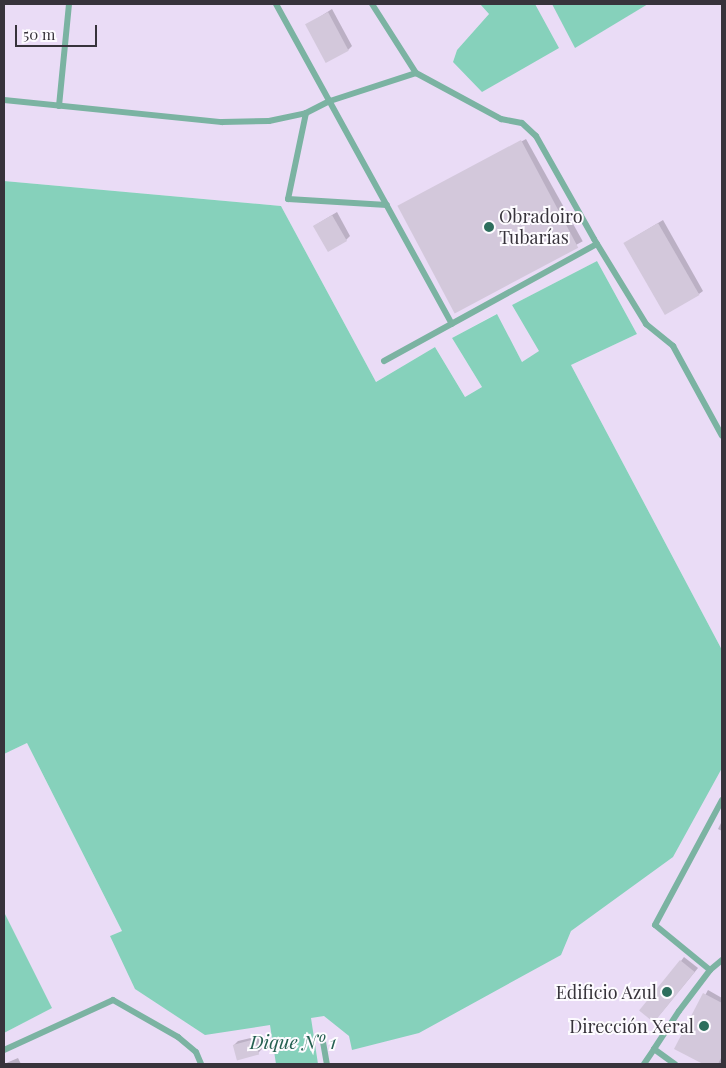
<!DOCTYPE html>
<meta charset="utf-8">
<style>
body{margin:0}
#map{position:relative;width:726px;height:1068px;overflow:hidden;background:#f5e9fe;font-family:"Playfair Display",serif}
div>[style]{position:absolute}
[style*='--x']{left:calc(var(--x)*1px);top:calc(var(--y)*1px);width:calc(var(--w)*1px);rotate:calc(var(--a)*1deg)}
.built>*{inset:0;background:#eadcf6}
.water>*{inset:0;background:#86d1bb}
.shadow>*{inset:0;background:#0003;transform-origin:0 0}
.building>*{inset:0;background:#d3c8db;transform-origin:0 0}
.service>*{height:6px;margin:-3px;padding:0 3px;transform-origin:3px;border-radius:3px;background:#7bb3a2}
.dots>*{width:14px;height:14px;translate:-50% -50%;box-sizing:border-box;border:2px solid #fdfbff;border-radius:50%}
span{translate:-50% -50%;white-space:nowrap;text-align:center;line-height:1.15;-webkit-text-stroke:4px #fdfbff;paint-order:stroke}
.poi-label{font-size:18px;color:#37333b}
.left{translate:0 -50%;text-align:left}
.right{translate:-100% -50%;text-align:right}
.water-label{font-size:19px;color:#256051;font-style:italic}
.frame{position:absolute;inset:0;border:5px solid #37333b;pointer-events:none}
.scale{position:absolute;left:15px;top:25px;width:82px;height:22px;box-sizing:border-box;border:2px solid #37333b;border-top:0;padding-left:6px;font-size:15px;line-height:18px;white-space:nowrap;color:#37333b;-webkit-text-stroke:4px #fdfbff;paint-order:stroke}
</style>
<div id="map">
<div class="built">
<i style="clip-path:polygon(4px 4px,480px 4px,489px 14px,457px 50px,453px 62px,535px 4px,722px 4px,722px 650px,571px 365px,637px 334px,597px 261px,512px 305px,540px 351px,522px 362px,496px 314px,452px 338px,482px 387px,465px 397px,435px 347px,376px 382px,281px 206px,4px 181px)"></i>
<i style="clip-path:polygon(27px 743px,122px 931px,110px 936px,571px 931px,722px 768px,722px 1064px,4px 1064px,4px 1033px,51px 1008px,4px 912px,4px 754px)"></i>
</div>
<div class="water">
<i style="clip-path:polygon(480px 4px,535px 4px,559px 48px,482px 92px,453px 62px,457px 50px,489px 14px)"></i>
<i style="clip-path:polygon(552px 4px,648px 4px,575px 48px)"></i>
<i style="clip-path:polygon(4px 181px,281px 206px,376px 382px,435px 347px,465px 397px,482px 387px,452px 338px,497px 314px,522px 362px,539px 351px,512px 305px,597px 261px,637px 334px,571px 365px,722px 650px,722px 768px,673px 857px,571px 931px,561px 955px,419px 1033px,352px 1050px,349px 1036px,324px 1016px,311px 1018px,318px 1064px,276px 1064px,270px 1025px,205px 1035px,135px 989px,110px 936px,122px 931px,27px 743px,4px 754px)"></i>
<i style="clip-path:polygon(4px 912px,52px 1008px,4px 1033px)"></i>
</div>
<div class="shadow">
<i style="clip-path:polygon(332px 9px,352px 46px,348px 50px,307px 25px)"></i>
<i style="left:526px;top:139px;width:117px;height:141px;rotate:61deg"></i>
<i style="clip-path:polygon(337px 212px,350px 236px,346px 240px,314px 226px)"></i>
<i style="clip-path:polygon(663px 220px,703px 291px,699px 294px,625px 243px)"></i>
<i style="clip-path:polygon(722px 821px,722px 831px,718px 829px)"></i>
<i style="clip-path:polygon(684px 957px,698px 968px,657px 1018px,681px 961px)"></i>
<i style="clip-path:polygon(708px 990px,722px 998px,722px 1064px,706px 1064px,676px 1049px)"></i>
<i style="clip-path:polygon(259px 1036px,262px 1049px,258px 1053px,234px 1045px,238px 1041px)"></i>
<i style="clip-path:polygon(18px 1058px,21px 1064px,4px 1064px)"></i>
</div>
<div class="building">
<i style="left:328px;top:12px;width:44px;height:26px;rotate:62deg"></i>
<i style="left:521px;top:140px;width:122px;height:140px;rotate:62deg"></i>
<i style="left:332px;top:215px;width:30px;height:22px;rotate:60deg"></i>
<i style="left:658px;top:223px;width:83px;height:40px;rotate:60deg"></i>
<i style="left:680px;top:960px;width:19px;height:65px;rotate:39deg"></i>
<i style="clip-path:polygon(703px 993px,722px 1003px,722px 1056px,718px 1064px,703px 1064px,674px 1049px)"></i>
<i style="left:255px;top:1039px;width:16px;height:23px;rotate:75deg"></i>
</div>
<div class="service">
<i style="--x:276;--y:4;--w:365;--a:61.2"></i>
<i style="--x:372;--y:4;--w:82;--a:57.5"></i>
<i style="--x:4;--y:100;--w:219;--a:5.8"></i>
<i style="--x:222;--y:122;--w:47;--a:-1.2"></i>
<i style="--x:269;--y:121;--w:38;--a:-12"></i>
<i style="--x:306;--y:113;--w:27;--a:-27"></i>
<i style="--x:330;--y:101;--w:90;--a:-18"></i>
<i style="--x:416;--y:73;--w:97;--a:28.4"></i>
<i style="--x:501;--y:119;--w:21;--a:11"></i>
<i style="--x:522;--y:123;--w:19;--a:43"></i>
<i style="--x:536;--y:136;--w:118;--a:60.6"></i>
<i style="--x:594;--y:239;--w:100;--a:58.5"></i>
<i style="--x:646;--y:324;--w:35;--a:39"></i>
<i style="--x:673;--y:346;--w:102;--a:61.4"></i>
<i style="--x:59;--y:106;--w:102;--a:-84.4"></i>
<i style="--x:306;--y:113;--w:88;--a:101.8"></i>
<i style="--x:288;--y:199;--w:99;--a:3.5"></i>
<i style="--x:384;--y:361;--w:243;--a:-28.8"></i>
<i style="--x:710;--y:970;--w:71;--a:-140.7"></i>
<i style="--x:655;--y:925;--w:142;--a:-61.8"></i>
<i style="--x:323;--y:1042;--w:22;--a:80"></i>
<i style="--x:654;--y:1049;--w:45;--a:-56.7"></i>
<i style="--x:679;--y:1011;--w:51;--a:-52.9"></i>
<i style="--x:710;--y:970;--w:16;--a:-40"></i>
<i style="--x:4;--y:1050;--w:120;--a:-24.6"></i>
<i style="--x:113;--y:1000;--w:75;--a:29.6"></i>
<i style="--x:178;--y:1037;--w:23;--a:40"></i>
<i style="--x:196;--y:1052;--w:13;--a:67"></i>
<i style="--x:644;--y:1064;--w:18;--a:-56"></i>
<i style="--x:654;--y:1049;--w:26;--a:36"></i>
</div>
<div class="dots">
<i style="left:489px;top:227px;background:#2d6e5d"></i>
<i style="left:667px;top:992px;background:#2d6e5d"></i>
<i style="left:704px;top:1026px;background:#2d6e5d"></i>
</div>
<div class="poi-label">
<span class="left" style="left:499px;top:227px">Obradoiro<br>Tubarías</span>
<span class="right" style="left:657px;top:992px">Edificio Azul</span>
<span class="right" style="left:694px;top:1026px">Dirección Xeral</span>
</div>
<div class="water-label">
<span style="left:293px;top:1042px">Dique Nº 1</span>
</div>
<div class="frame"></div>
<div class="scale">50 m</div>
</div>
